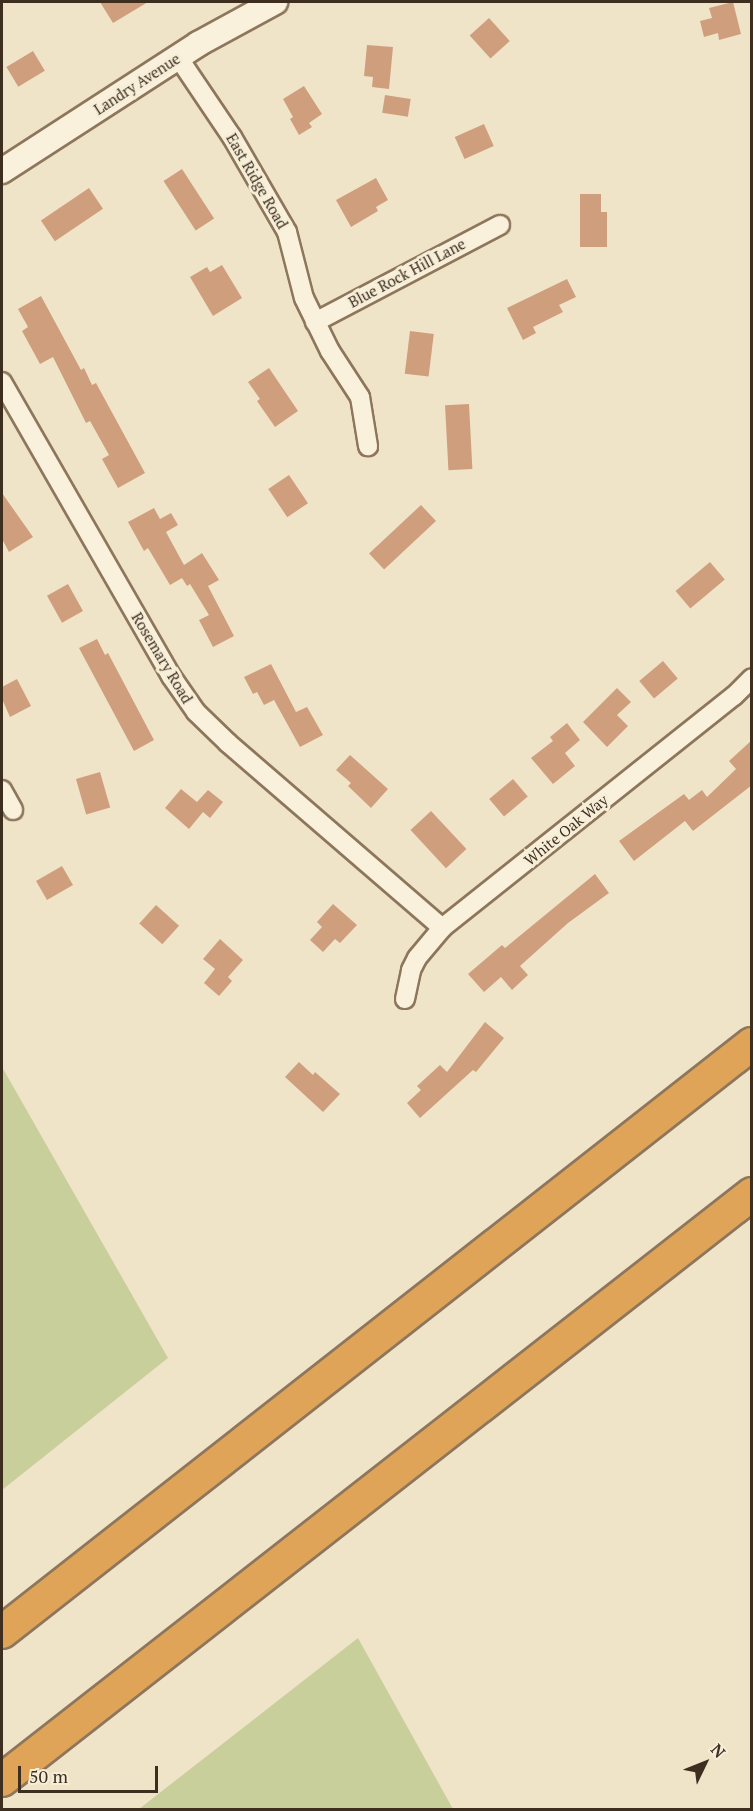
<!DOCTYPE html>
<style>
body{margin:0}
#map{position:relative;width:753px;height:1811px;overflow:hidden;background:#f0e4c8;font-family:"PT Serif",serif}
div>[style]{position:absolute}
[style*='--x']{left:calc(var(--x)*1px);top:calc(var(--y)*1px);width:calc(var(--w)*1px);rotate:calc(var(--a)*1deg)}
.green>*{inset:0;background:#c9cf9b}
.building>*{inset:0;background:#cf9f7d;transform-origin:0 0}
.roads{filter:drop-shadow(2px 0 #8d765c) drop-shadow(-2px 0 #8d765c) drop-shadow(0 2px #8d765c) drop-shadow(0 -2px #8d765c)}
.street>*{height:18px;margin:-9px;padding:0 9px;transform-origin:9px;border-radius:9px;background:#faf1dc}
.secondary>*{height:24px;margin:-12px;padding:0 12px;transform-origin:12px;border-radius:12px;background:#faf1dc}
.highway>*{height:32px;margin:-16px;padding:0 16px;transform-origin:16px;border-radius:16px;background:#e0a458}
span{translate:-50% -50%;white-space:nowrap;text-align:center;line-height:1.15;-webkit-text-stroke:6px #f7eed8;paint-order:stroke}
.street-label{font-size:15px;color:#3d2e20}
.frame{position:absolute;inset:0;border:3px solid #3d2e20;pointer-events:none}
.north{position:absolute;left:675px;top:1733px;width:60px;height:60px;-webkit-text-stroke:4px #f7eed8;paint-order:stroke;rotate:47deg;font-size:16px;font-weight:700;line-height:24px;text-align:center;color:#3d2e20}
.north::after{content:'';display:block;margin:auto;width:21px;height:27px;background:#3d2e20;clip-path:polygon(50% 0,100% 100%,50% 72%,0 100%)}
.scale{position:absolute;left:18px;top:1766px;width:140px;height:27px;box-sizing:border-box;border:3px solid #3d2e20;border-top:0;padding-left:8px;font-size:18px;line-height:21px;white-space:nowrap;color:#3d2e20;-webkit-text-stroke:4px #f7eed8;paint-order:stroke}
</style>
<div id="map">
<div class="green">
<i style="clip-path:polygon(2px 1067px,168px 1358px,2px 1490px)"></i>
<i style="clip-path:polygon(358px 1638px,453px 1809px,139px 1809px)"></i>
</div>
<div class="building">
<i style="clip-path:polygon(100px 2px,148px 2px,113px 23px)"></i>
<i style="clip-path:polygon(733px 2px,741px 34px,719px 40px,718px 33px,704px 37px,700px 21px,712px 18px,709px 8px)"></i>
<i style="left:489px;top:18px;width:31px;height:26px;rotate:48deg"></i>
<i style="clip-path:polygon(367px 45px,393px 47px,389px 89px,372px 87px,373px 77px,364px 76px)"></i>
<i style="left:33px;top:51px;width:23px;height:31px;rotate:59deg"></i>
<i style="clip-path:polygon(304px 86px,322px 114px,309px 123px,312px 127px,299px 135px,290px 119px,293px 117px,283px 99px)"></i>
<i style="left:385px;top:95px;width:26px;height:18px;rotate:9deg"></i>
<i style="left:484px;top:124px;width:24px;height:32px;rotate:66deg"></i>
<i style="left:182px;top:169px;width:59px;height:22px;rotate:57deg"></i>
<i style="clip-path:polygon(376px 178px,388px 200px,376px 207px,378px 211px,351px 227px,336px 200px)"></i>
<i style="left:89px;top:188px;width:25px;height:58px;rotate:56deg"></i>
<i style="clip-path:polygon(580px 194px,601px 194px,601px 212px,607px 212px,607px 247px,580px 247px)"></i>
<i style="clip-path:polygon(222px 265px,242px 298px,213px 316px,190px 277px,207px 267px,210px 272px)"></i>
<i style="clip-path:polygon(567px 279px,576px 297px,559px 305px,563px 312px,533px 327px,536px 333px,523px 340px,507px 308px)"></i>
<i style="clip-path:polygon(41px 296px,81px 370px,84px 368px,92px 385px,96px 383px,145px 473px,118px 488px,102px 459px,109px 455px,90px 421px,86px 423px,53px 357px,40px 364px,22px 331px,28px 327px,18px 309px)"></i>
<i style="left:410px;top:331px;width:24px;height:43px;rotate:7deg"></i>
<i style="clip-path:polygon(269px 368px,298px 411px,275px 427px,257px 401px,260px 399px,248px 382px)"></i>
<i style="left:469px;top:404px;width:65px;height:24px;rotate:87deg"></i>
<i style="left:289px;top:475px;width:34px;height:25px;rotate:56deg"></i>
<i style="clip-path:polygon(2px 493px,33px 537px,9px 552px,2px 539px)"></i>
<i style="left:421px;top:505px;width:22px;height:71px;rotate:47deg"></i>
<i style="clip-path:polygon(154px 508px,160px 519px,171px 513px,178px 525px,166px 532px,184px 565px,202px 553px,219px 580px,208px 586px,234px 636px,213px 647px,199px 620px,209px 615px,190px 584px,187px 586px,182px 578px,170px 585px,148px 548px,144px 551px,128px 522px)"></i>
<i style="left:710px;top:562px;width:23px;height:45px;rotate:50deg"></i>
<i style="left:68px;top:584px;width:31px;height:24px;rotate:61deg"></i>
<i style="clip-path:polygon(97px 639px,105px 655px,108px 653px,154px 740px,134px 751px,79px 648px)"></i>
<i style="left:663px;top:661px;width:23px;height:31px;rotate:50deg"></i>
<i style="clip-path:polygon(271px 664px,296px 712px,307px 707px,323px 735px,300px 747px,274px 700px,264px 705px,257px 692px,253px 694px,244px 677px)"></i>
<i style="clip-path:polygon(17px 679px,31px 706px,10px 717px,2px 699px,2px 687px)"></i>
<i style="clip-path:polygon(617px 688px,631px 702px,617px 715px,628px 726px,607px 747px,583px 722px)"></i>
<i style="clip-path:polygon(567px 723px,580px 740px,565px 753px,575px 766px,553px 784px,531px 758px,553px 741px,550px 737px)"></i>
<i style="clip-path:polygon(752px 740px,752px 785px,693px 831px,685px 821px,634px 861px,619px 841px,684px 794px,689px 800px,702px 790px,707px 797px,736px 769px,729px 761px)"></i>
<i style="clip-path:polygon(350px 755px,388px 789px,371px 808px,348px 786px,351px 783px,336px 770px)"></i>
<i style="left:100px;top:772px;width:37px;height:25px;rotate:74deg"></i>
<i style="left:513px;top:779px;width:23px;height:31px;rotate:50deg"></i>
<i style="clip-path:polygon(181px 789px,197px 802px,208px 790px,223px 802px,210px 818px,203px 812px,189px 829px,165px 808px)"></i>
<i style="left:431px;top:811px;width:52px;height:28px;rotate:47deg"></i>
<i style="left:62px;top:866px;width:22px;height:30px;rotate:60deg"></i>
<i style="clip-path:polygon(595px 874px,609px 893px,568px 923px,520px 966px,528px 975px,512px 990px,501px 977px,484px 992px,468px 974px,502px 945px,505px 948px)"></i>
<i style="clip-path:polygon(333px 904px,357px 925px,340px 943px,335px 939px,323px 952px,310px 940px,322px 927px,317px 922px)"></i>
<i style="left:156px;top:905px;width:31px;height:25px;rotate:42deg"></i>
<i style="clip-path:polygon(220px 939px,243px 960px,228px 977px,232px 981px,219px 996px,204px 983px,215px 969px,203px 959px)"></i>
<i style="clip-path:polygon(485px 1022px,504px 1038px,476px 1072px,473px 1070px,420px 1118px,407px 1103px,421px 1090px,417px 1086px,440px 1065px,447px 1072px)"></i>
<i style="clip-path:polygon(299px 1062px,313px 1075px,315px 1072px,340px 1094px,323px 1112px,285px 1077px)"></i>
</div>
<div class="roads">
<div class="street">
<i style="--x:178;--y:57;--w:97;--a:56"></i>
<i style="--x:232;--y:137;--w:110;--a:59.9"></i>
<i style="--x:287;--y:232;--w:68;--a:75.6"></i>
<i style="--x:304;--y:298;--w:59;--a:63.9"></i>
<i style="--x:330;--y:351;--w:55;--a:56.9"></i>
<i style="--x:360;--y:397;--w:50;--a:80.7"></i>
<i style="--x:315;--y:322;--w:209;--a:-27.7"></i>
<i style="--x:2;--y:382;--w:339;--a:60.1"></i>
<i style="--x:171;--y:676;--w:44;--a:55.2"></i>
<i style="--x:196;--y:712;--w:45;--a:44.1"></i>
<i style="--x:228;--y:743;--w:283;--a:40.8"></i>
<i style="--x:2;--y:790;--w:23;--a:61"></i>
<i style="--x:405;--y:999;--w:30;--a:-78"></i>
<i style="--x:411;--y:970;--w:13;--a:-63"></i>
<i style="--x:417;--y:958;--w:39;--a:-50"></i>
<i style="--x:442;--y:928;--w:373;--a:-38.5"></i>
<i style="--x:734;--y:696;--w:25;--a:-45"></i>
</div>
<div class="secondary">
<i style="--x:2;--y:171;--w:234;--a:-32.9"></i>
<i style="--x:198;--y:44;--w:88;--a:-28.6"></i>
</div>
<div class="highway">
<i style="--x:2;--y:1632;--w:953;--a:-38.1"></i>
<i style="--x:2;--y:1780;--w:952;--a:-38"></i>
</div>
</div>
<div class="street-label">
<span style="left:137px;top:84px;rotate:-33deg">Landry Avenue</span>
<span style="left:257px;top:181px;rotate:60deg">East Ridge Road</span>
<span style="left:407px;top:273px;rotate:-28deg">Blue Rock Hill Lane</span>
<span style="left:162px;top:658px;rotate:59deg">Rosemary Road</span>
<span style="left:566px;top:830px;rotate:-39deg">White Oak Way</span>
</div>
<div class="frame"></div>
<div class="north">N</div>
<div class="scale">50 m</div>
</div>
